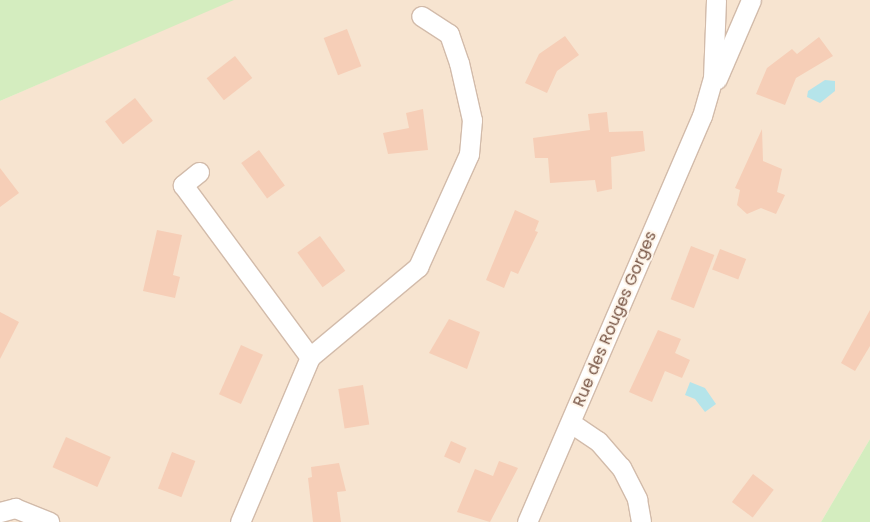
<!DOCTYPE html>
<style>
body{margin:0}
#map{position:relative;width:870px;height:522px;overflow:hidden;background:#fef2e2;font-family:Poppins,sans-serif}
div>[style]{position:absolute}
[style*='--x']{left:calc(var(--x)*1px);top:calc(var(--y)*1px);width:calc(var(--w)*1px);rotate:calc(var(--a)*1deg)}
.residential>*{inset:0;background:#f7e4d0}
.green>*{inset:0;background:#d4edbf}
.water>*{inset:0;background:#b5e4ea}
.building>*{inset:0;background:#f6ceb7;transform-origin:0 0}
.roads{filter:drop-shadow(1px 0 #d2bbaa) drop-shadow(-1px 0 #d2bbaa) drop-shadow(0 1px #d2bbaa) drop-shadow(0 -1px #d2bbaa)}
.street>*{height:19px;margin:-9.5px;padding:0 9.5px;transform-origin:9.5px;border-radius:9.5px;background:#fff}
span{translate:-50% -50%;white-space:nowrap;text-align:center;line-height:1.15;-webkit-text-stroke:4.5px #fff6eb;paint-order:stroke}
.street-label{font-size:16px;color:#785646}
</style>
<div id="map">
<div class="residential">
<i style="clip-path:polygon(231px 0,870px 0,870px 439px,821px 522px,0 522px,0 101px)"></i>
</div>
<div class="green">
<i style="clip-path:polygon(0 0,234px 0,0 101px)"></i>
<i style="clip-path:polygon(870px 439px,870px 522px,821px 522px)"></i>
</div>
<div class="water">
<i style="clip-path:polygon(825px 80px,835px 81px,835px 91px,820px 103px,807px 97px,808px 91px)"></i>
<i style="clip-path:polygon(690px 382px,705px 388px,716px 404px,705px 412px,695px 399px,685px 395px)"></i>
</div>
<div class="building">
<i style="left:347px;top:29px;width:40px;height:25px;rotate:69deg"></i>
<i style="clip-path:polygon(565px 36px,579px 55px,557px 71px,547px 93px,525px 83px,539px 54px)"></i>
<i style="clip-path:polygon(819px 37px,833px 56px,796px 78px,785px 105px,756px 94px,767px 68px,792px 49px,797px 54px)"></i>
<i style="left:235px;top:56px;width:28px;height:36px;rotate:52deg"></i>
<i style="left:135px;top:98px;width:29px;height:38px;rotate:52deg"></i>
<i style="clip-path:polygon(423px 109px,428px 150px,388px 154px,383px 133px,409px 128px,406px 113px)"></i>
<i style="clip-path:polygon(607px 112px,609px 132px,643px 131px,645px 151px,611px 157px,612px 189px,597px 192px,595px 180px,550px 183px,548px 158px,535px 158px,533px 138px,590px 130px,588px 114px)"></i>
<i style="clip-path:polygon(762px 129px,763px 161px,782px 169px,777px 192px,785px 195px,776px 214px,761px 208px,747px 214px,737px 205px,740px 190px,735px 188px)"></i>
<i style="left:259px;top:150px;width:44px;height:22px;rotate:54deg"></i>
<i style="clip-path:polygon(0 168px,19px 193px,0 207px)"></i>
<i style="clip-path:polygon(515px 210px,539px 221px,535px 231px,538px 232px,518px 274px,511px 271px,504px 288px,486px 280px)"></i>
<i style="clip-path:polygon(157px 230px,182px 235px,173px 275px,180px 277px,175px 298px,143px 291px)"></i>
<i style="left:320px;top:236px;width:43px;height:28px;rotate:54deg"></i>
<i style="left:691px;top:246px;width:25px;height:57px;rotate:21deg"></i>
<i style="left:720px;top:249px;width:28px;height:22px;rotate:21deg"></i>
<i style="clip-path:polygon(870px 310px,870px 346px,855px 371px,841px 363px)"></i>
<i style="clip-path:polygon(0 312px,19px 322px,0 359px)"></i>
<i style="clip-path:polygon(449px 319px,480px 332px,467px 369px,429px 353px)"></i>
<i style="clip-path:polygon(658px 330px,681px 339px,675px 353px,690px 360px,682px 378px,665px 371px,652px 402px,629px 392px)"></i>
<i style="left:241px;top:345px;width:24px;height:54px;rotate:24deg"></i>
<i style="left:363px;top:385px;width:40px;height:25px;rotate:81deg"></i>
<i style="left:66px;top:437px;width:49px;height:33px;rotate:24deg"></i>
<i style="left:451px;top:441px;width:17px;height:17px;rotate:24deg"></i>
<i style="left:172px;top:452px;width:25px;height:39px;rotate:21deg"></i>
<i style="clip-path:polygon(499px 461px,518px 468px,490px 522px,457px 512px,475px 469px,493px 476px)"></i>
<i style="clip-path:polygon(339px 463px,346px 491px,337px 492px,341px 522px,313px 522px,308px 478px,312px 477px,311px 467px)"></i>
<i style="left:753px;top:474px;width:26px;height:35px;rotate:37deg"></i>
</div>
<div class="roads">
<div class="street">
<i style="--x:717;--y:79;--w:86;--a:-66.7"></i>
<i style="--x:199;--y:172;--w:21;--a:141"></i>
<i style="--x:183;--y:185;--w:214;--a:53.6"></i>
<i style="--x:571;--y:423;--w:32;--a:34"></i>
<i style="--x:598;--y:441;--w:35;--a:49"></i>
<i style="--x:621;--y:467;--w:36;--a:63"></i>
<i style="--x:637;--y:499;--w:23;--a:80"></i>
<i style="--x:0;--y:512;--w:16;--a:-15"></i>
<i style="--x:15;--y:508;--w:37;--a:22"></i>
<i style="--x:240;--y:522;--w:179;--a:-67"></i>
<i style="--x:310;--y:357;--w:141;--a:-39.8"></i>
<i style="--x:418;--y:267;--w:124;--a:-65.7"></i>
<i style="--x:469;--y:154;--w:34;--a:-85"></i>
<i style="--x:472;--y:120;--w:58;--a:-102.8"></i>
<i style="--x:459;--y:63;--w:31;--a:-109"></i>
<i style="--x:449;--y:34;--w:33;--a:-147"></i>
<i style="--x:527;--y:522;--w:442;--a:-66.7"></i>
<i style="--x:702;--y:116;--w:40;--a:-74"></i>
<i style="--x:713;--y:78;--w:78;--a:-87.8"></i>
</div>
</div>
<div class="street-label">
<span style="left:615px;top:319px;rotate:-67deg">Rue des Rouges Gorges</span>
</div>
</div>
